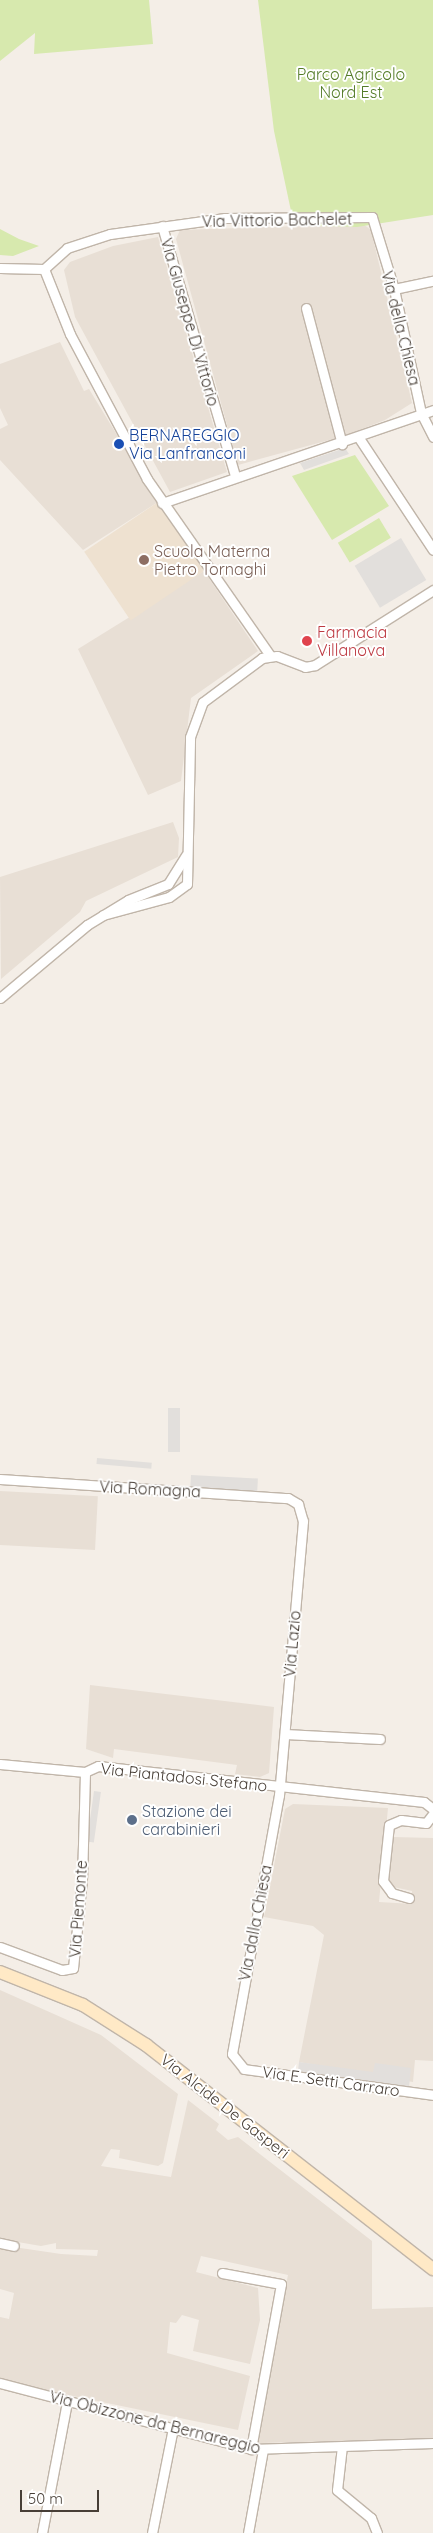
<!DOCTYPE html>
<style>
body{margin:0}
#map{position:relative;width:433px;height:2533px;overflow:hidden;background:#f4eee7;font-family:Quicksand,sans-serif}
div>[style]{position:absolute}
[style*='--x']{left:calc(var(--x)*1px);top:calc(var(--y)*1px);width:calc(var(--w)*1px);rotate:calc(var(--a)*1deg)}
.residential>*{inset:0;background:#e8dfd5;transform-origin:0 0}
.education>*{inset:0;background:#eee1d0;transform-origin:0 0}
.green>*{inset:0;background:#d7e9ae;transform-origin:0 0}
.parking>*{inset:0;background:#e2dfdc;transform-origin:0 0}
.roads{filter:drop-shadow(1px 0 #c0b5a9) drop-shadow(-1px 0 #c0b5a9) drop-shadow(0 1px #c0b5a9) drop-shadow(0 -1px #c0b5a9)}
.street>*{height:9px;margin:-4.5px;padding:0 4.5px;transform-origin:4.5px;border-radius:4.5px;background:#fff}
.secondary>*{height:12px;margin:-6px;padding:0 6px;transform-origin:6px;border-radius:6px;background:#ffe9c6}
.dots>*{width:14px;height:14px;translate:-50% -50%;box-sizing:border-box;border:2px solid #fff;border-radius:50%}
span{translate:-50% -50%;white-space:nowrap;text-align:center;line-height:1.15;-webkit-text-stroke:4px #fff;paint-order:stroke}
.park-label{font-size:16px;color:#537b27}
.street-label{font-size:16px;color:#473e36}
.transit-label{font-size:16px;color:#164399}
.left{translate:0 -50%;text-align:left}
.education-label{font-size:16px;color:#785e54}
.health-label{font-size:16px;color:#be3a42}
.service-label{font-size:16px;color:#4e5e75}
.scale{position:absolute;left:20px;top:2490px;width:79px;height:22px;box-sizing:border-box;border:2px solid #473e36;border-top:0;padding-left:6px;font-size:15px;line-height:18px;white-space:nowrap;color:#473e36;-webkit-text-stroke:4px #fff;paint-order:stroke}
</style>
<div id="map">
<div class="residential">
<i style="clip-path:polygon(363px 224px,371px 230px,412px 403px,385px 420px,344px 436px,238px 465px,176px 239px,180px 230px)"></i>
<i style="clip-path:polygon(158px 237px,227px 472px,170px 492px,75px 317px,64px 270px,70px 262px,113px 246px)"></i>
<i style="clip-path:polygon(60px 342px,84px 391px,89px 389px,158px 502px,83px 550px,0 460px,0 429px,8px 425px,0 408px,0 364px)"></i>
<i style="clip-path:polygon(204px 571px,258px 651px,191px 698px,181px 781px,148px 795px,78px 649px)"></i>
<i style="clip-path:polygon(173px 822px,179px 838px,178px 857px,86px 901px,80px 912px,1px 979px,0 877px)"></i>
<i style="left:0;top:1491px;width:98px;height:54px;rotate:3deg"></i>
<i style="clip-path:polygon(90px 1685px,274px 1707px,269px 1773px,260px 1777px,235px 1774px,237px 1765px,114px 1749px,113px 1758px,86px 1749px)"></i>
<i style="clip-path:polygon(293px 1804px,388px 1808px,379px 1902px,413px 1904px,412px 1891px,389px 1886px,393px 1837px,433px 1838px,433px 2061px,415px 2060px,413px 2082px,299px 2062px,324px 1935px,313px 1926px,264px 1917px,285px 1809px)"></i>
<i style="clip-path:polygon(0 1990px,101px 2035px,178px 2094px,163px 2163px,158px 2166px,119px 2158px,120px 2150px,111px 2149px,101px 2166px,171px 2177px,188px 2100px,219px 2124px,216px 2130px,228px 2140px,238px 2137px,372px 2241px,372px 2309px,433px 2307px,433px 2439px,259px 2443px,255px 2438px,288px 2275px,201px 2256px,196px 2272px,258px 2288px,260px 2320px,250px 2364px,193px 2351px,199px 2320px,182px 2315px,176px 2323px,170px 2322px,167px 2353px,250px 2376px,238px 2430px,0 2381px,0 2317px,9px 2319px,14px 2293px,0 2289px,0 2245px,61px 2254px,97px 2256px,98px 2250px,56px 2249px,56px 2243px,41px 2246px,0 2239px)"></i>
</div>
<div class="education">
<i style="left:158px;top:502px;width:83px;height:89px;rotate:56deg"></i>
</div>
<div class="green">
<i style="clip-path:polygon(0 0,149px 0,153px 44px,34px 54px,35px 33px,0 61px)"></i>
<i style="clip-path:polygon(258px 0,433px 0,433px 215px,357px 227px,294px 225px,274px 131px)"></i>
<i style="clip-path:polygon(0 229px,19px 239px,39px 246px,13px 256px,0 255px)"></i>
<i style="clip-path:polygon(355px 455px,389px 506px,332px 540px,292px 476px)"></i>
<i style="left:379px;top:518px;width:23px;height:48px;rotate:59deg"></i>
</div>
<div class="parking">
<i style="clip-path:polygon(345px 448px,349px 454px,304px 470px,300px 463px)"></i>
<i style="left:401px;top:538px;width:49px;height:54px;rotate:59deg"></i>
<i style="left:168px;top:1408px;width:12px;height:44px"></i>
<i style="left:97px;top:1458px;width:55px;height:6px;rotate:5deg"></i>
<i style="left:191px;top:1475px;width:67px;height:16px;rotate:3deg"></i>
<i style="left:94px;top:1791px;width:7px;height:51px;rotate:8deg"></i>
<i style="clip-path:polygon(299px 2062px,373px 2072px,375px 2063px,411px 2068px,409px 2087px,298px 2071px)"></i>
</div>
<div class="roads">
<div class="street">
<i style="--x:162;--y:226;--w:259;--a:73.7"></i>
<i style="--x:0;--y:268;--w:44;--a:1.3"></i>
<i style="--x:44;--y:269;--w:31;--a:-42"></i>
<i style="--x:67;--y:248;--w:45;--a:-18"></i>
<i style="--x:110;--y:234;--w:116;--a:-7.9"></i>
<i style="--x:225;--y:218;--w:147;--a:-0.4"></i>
<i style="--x:372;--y:217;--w:75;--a:73"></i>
<i style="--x:394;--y:289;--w:127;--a:77.7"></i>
<i style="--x:421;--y:413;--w:27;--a:63"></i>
<i style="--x:44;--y:269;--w:70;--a:68.2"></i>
<i style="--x:70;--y:334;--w:164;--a:62"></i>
<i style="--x:147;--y:479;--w:215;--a:55.1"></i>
<i style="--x:394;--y:289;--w:40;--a:-12"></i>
<i style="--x:306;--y:308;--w:141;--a:75.2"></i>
<i style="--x:359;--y:438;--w:134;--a:56.5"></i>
<i style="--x:162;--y:503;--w:287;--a:-18.9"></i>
<i style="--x:103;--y:915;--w:68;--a:-15.3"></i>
<i style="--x:169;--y:897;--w:22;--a:-36"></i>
<i style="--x:187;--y:884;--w:147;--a:-88.8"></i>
<i style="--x:190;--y:737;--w:37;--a:-70"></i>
<i style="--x:203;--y:702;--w:74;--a:-36.7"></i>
<i style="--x:262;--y:658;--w:15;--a:-8"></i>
<i style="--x:277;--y:656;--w:30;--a:21"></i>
<i style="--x:305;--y:667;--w:10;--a:-11"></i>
<i style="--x:315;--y:665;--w:140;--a:-32.4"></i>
<i style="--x:0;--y:998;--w:114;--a:-40"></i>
<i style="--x:87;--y:925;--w:48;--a:-31.4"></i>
<i style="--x:128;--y:900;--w:43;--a:-21.8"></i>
<i style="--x:168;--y:884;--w:34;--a:-58"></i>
<i style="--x:0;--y:1479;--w:289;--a:3.8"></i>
<i style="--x:288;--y:1498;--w:12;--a:31"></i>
<i style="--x:298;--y:1504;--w:18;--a:74"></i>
<i style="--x:303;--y:1521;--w:275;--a:95"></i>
<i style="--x:279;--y:1795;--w:263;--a:100.3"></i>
<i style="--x:232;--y:2054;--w:19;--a:51"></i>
<i style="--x:244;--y:2069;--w:191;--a:7.8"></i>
<i style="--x:285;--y:1734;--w:95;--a:3"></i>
<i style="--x:0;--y:1764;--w:85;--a:5.4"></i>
<i style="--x:85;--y:1772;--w:14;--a:-25"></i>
<i style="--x:98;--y:1766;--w:328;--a:6.3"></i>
<i style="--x:424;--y:1802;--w:11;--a:38"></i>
<i style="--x:409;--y:1898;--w:18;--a:-164"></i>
<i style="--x:392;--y:1893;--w:15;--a:-127"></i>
<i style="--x:383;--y:1881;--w:56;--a:-83.9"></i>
<i style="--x:389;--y:1825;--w:13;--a:-23"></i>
<i style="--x:401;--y:1820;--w:25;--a:7"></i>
<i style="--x:426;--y:1823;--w:11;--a:-52"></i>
<i style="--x:0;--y:1947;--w:66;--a:20.4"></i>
<i style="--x:62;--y:1970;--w:11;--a:-10"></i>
<i style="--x:73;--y:1968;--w:88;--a:-84.2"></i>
<i style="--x:82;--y:1880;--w:108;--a:-88.4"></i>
<i style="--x:0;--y:2243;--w:14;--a:12"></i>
<i style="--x:222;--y:2273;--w:60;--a:10.6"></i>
<i style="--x:281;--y:2284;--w:168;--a:100.3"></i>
<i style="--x:0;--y:2383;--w:260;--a:14.7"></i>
<i style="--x:251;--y:2449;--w:182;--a:-1.9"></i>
<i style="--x:342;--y:2446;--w:44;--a:96.5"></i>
<i style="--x:337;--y:2490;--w:44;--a:39.5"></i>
<i style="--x:371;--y:2518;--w:16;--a:68"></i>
<i style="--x:42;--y:2533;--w:133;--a:-79.2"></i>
<i style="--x:152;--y:2533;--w:107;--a:-78.7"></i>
<i style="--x:248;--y:2533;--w:84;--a:-79.8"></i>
</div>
<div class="secondary">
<i style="--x:0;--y:1972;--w:89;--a:21.7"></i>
<i style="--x:83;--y:2005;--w:75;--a:32.4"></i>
<i style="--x:146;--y:2045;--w:364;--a:38"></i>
</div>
</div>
<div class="dots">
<i style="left:119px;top:444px;background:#1a4fb4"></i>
<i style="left:144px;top:560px;background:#8d6e63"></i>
<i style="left:307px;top:641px;background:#e0444e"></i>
<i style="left:132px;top:1820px;background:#5c6f8a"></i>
</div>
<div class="park-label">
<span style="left:351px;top:83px">Parco Agricolo<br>Nord Est</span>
</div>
<div class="street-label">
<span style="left:277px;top:220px;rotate:-1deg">Via Vittorio Bachelet</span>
<span style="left:190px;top:322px;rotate:74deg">Via Giuseppe Di Vittorio</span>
<span style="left:401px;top:328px;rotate:76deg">Via della Chiesa</span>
<span style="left:150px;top:1489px;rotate:3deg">Via Romagna</span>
<span style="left:292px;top:1644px;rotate:-85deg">Via Lazio</span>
<span style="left:184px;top:1777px;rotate:6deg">Via Piantadosi Stefano</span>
<span style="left:78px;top:1909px;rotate:-86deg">Via Piemonte</span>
<span style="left:255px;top:1923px;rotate:-79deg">Via dalla Chiesa</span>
<span style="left:331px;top:2081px;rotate:8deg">Via E. Setti Carraro</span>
<span style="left:225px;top:2106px;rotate:38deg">Via Alcide De Gasperi</span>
<span style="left:155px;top:2422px;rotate:14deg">Via Obizzone da Bernareggio</span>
</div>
<div class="transit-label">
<span class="left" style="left:129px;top:444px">BERNAREGGIO<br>Via Lanfranconi</span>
</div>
<div class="education-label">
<span class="left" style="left:154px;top:560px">Scuola Materna<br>Pietro Tornaghi</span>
</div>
<div class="health-label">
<span class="left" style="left:317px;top:641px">Farmacia<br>Villanova</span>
</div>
<div class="service-label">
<span class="left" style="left:142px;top:1820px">Stazione dei<br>carabinieri</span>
</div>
<div class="scale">50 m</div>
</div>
